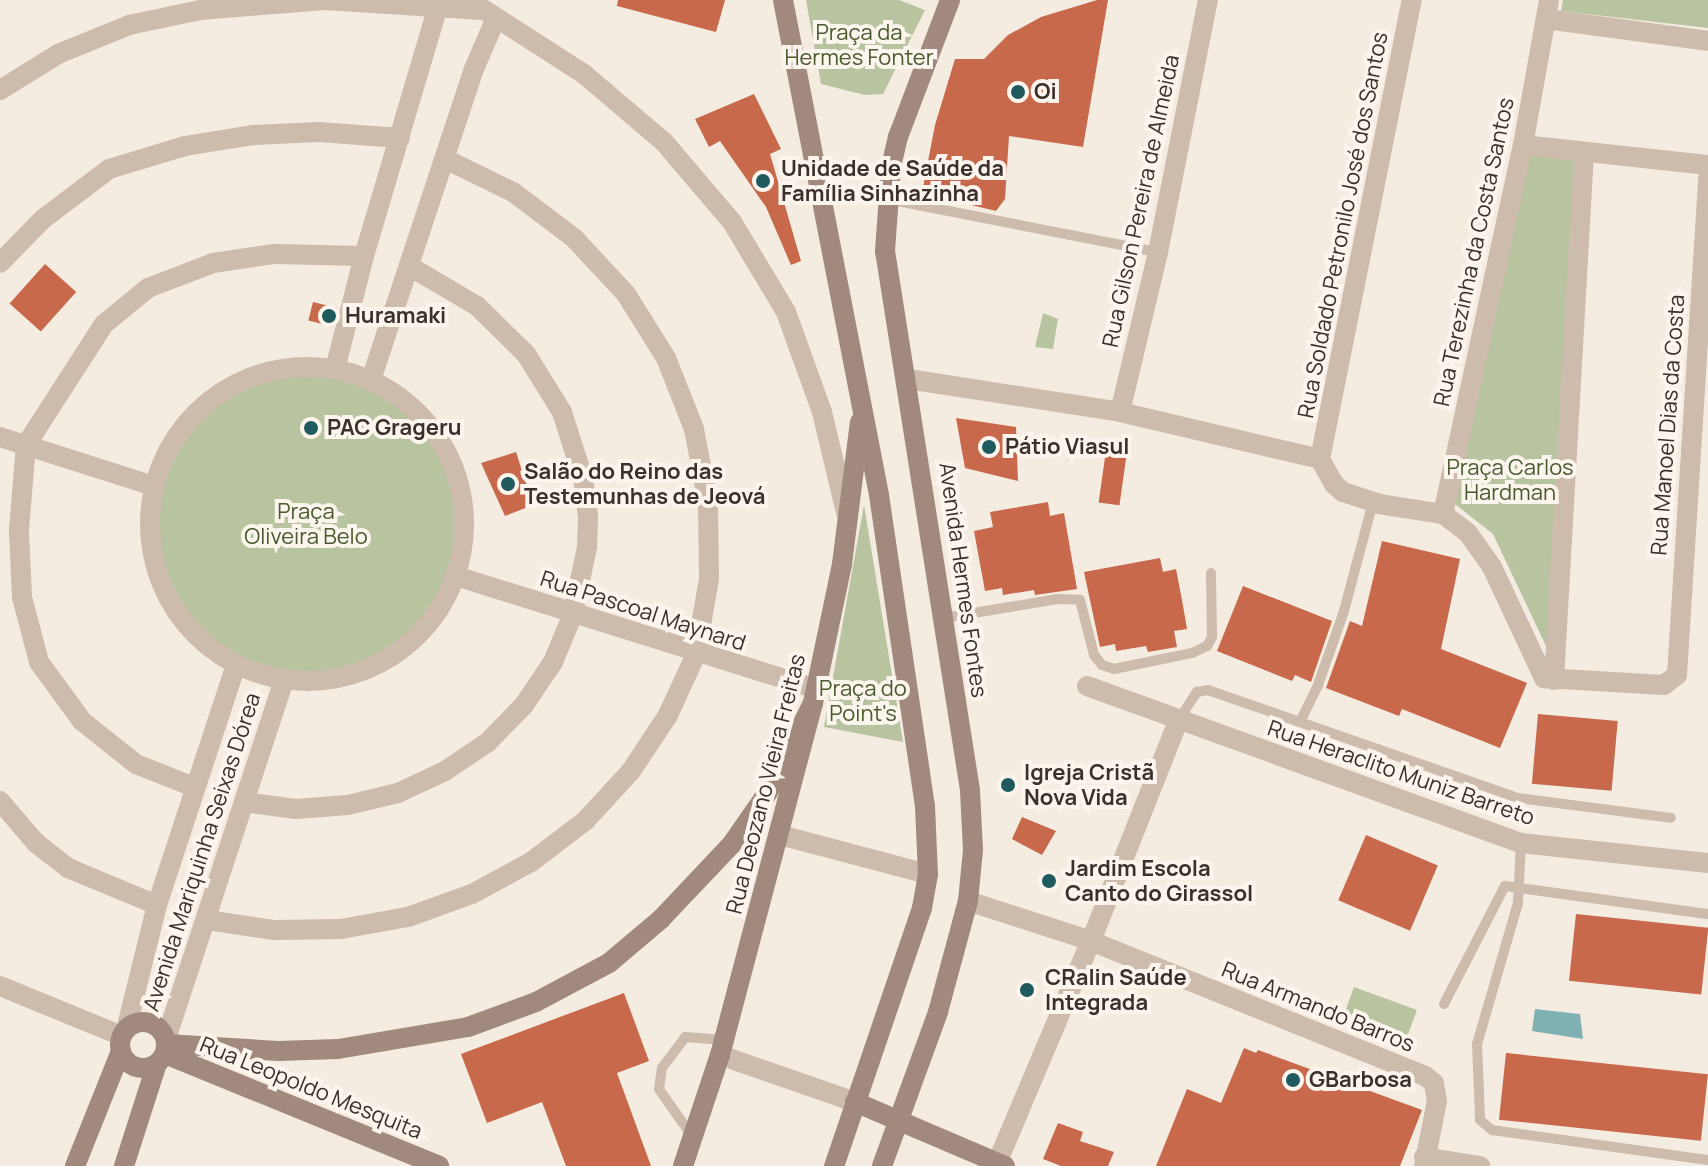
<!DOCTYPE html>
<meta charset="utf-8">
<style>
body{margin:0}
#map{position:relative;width:1708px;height:1166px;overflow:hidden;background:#f4ebe1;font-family:Manrope,sans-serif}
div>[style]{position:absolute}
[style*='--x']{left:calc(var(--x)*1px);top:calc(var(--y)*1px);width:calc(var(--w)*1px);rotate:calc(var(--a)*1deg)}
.green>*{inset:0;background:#b8c4a0;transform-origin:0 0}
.round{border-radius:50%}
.water>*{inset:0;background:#7fb0b2}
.building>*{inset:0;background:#c8694b;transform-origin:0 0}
.lane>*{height:10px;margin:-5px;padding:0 5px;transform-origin:5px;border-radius:5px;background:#cdbbac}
.street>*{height:20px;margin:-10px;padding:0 10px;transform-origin:10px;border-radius:10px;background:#cdbbac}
.street>.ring{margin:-10px;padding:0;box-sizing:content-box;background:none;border:20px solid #cdbbac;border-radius:50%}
.secondary>*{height:20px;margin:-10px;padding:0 10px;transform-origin:10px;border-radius:10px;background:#a18a7d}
.secondary>.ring{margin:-10px;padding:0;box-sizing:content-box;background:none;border:20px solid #a18a7d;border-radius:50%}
.dots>*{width:22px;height:22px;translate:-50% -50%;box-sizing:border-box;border:4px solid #fbf5ee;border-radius:50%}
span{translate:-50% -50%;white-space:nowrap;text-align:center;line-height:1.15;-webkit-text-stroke:8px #fbf5ee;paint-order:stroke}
.park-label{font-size:22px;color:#4a5a2e}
.poi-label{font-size:22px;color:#3b302b;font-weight:700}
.left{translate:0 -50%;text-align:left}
.street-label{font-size:22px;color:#3b302b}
</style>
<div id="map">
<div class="green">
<i style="clip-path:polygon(806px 0,899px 0,925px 10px,883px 94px,865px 95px,821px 84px)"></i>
<i style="clip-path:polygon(1563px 0,1708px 0,1708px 28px,1561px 11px)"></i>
<i style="clip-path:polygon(1525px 147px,1582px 156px,1554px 663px,1493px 534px,1451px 501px)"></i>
<i style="clip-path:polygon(1043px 313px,1058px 319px,1053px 349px,1035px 347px)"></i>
<i class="round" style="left:155px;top:372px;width:302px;height:302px"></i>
<i style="clip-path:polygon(864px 505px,903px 742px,824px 727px)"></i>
<i style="left:1354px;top:987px;width:67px;height:27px;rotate:20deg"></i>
</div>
<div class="water">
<i style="clip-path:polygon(1535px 1009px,1580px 1014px,1583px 1039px,1532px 1031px)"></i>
</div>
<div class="building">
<i style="clip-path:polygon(618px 0,725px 0,716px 32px,617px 6px)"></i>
<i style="clip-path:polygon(1097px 0,1108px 0,1083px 147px,1009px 136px,1005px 199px,996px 211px,934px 196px,921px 198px,935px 125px,955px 59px,984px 59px,1008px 35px,1041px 17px)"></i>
<i style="clip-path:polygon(754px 94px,781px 149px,770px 154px,801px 261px,791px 265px,766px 207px,720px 141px,709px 147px,695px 119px)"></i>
<i style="left:45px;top:264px;width:42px;height:53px;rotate:42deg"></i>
<i style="left:313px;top:302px;width:25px;height:19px;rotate:14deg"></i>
<i style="clip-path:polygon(956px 418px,1016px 427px,1018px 481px,965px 468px)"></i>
<i style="left:1107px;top:443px;width:21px;height:60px;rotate:8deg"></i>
<i style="clip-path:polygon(516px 452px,533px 505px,505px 516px,481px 463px)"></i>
<i style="clip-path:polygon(1048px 502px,1050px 516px,1064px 513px,1077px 589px,1035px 595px,1034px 590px,1003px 595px,1002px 588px,985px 591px,974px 531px,993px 527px,990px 512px)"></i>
<i style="clip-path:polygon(1382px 541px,1460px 559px,1441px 649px,1527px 683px,1500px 748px,1402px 709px,1399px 716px,1326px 688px,1350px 621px,1362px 626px)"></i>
<i style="clip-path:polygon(1160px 558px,1163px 572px,1176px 569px,1182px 600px,1187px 629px,1174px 631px,1177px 647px,1148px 652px,1146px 646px,1116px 651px,1115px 644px,1100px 647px,1084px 572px)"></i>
<i style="clip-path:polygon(1243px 586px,1332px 621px,1311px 682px,1295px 675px,1292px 681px,1217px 651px)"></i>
<i style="left:1538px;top:714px;width:80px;height:70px;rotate:5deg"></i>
<i style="clip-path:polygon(1022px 817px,1056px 831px,1042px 855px,1012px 839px)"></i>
<i style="left:1366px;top:835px;width:78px;height:71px;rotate:23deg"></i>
<i style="left:1576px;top:914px;width:133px;height:67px;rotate:6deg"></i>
<i style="clip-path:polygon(624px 993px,649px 1061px,617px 1073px,651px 1166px,566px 1166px,542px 1102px,487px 1123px,461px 1054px)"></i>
<i style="clip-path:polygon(1244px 1048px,1256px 1053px,1258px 1050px,1422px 1110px,1400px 1166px,1156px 1166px,1187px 1089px,1221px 1103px)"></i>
<i style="left:1506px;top:1053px;width:203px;height:67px;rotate:6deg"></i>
<i style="clip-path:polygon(1058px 1123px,1083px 1132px,1080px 1141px,1114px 1152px,1108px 1166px,1061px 1166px,1043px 1159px)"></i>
</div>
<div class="lane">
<i style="--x:887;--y:199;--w:276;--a:11.1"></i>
<i style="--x:944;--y:618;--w:115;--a:-9.5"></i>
<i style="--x:1057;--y:599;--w:23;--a:2"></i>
<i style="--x:1080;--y:600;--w:57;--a:75.7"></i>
<i style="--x:1094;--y:655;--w:13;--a:51"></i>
<i style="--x:1102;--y:665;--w:13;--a:18"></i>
<i style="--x:1114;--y:669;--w:80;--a:-11.6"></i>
<i style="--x:1192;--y:653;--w:17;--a:-25"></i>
<i style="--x:1207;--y:646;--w:10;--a:-61"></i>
<i style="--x:1212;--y:637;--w:64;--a:-90.9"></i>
<i style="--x:1301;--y:720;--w:39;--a:-64"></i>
<i style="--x:1318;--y:685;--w:78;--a:-70.6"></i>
<i style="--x:1344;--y:611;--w:113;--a:-75.1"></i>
<i style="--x:1178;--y:721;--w:35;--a:-57"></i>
<i style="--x:1197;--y:692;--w:11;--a:-10"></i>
<i style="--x:1208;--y:690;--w:328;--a:19.2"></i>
<i style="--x:1518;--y:798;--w:154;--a:7.4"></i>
<i style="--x:1521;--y:843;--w:60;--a:92.9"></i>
<i style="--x:1518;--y:903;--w:147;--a:106.2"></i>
<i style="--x:1477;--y:1044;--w:76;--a:87.7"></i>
<i style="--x:1480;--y:1120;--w:16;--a:40"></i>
<i style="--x:1492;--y:1130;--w:218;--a:7.9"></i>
<i style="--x:1444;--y:1004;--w:133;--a:-62.7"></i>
<i style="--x:1505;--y:886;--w:205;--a:7.9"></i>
<i style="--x:692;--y:1136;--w:57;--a:-125.1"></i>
<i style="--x:659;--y:1089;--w:21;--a:-82"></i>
<i style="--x:662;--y:1068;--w:39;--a:-53"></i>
<i style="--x:685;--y:1037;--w:40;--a:4.3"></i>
</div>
<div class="street">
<i style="--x:469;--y:0;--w:137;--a:32.8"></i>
<i style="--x:584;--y:74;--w:105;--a:40.4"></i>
<i style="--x:664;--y:142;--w:105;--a:49.6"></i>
<i style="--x:732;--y:222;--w:105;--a:59"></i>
<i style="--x:786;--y:312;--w:106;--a:70.2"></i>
<i style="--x:822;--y:412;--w:104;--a:76.6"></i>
<i style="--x:1546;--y:19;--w:163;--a:7.7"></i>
<i style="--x:0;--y:90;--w:68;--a:-31.8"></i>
<i style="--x:58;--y:54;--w:77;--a:-22.2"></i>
<i style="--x:129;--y:25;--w:73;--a:-11.9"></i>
<i style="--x:200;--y:10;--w:125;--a:-4.6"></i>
<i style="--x:325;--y:0;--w:158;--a:3.6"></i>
<i style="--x:1523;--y:145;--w:186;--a:6.2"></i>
<i style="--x:0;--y:263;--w:62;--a:-45.7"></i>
<i style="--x:43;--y:219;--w:83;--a:-37.1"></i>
<i style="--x:109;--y:169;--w:79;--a:-16.8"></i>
<i style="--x:185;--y:146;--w:68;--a:-9.3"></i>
<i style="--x:252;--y:135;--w:67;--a:-2.6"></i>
<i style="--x:319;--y:132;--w:81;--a:4.2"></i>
<i class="ring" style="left:150px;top:367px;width:294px;height:294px"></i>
<i style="--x:335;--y:369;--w:117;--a:-75.6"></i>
<i style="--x:364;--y:256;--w:267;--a:-73.5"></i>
<i style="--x:908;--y:379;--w:215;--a:8.8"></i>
<i style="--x:1120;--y:412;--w:205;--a:13.2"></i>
<i style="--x:1320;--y:459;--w:29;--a:61"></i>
<i style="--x:1334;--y:484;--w:12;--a:42"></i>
<i style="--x:1343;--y:492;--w:38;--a:18"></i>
<i style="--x:1379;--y:504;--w:65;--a:8.9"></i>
<i style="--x:1443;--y:514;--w:31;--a:37"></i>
<i style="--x:1468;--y:533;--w:42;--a:54.8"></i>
<i style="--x:1492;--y:567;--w:123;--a:64.9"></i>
<i style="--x:1544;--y:678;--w:120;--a:3.3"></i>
<i style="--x:1664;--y:685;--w:16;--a:-38"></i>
<i style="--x:1677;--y:675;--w:498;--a:-86.4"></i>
<i style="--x:371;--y:380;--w:328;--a:-71.7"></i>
<i style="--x:474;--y:69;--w:56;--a:-66.7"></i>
<i style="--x:1120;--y:412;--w:164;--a:-76.6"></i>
<i style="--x:1158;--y:252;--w:257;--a:-78.8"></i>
<i style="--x:0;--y:437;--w:162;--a:17.7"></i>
<i style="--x:1320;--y:459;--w:468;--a:-78.7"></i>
<i style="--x:1443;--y:514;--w:378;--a:-77.8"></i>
<i style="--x:1523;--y:145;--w:147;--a:-79.8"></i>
<i style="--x:456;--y:576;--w:377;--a:17.4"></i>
<i style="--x:1554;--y:680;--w:527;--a:-86.74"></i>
<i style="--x:1087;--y:686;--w:462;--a:19.9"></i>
<i style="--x:1521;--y:843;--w:188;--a:6.1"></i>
<i style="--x:194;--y:787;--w:62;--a:-158.4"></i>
<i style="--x:136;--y:764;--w:69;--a:-141.5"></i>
<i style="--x:82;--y:721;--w:73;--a:-126.1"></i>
<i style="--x:39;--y:662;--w:67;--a:-104.7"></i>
<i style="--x:22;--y:597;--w:67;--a:-92.6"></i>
<i style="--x:19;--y:530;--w:85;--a:-85.3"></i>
<i style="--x:26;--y:445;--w:144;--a:-57.2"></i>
<i style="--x:104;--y:324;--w:57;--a:-39.3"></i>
<i style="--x:148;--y:288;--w:70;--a:-21"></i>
<i style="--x:213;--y:263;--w:62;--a:-8.4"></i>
<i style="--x:274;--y:254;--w:90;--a:1.3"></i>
<i style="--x:0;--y:801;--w:55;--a:49.4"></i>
<i style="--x:36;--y:843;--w:41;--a:38"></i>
<i style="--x:68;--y:868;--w:96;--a:22.6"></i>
<i style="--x:244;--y:802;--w:52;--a:7.7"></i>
<i style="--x:296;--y:809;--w:52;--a:-4.4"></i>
<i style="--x:348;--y:805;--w:51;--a:-13.5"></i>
<i style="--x:398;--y:793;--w:52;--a:-25.1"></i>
<i style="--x:445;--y:771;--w:52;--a:-34"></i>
<i style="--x:488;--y:742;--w:52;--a:-45.8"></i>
<i style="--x:524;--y:705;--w:52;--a:-56"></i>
<i style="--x:553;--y:662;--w:52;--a:-67.4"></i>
<i style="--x:573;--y:614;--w:68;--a:-78.2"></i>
<i style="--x:587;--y:547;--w:30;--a:-88"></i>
<i style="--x:588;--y:517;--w:39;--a:-97"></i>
<i style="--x:583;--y:478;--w:69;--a:-107.7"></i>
<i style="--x:562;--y:412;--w:68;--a:-121.8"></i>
<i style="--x:526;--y:354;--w:69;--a:-135.6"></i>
<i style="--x:477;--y:306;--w:79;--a:-149.5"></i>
<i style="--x:780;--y:835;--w:153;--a:14.8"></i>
<i style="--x:968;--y:901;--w:129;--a:18"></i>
<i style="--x:1091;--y:941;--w:360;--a:22"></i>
<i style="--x:1425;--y:1076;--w:11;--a:38"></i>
<i style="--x:1434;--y:1083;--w:18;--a:81"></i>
<i style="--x:1437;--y:1101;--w:66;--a:101.3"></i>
<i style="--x:207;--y:920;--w:68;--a:8.5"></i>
<i style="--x:274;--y:930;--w:67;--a:-0.9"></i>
<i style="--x:341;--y:929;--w:68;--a:-10.2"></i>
<i style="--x:408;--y:917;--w:68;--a:-19.8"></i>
<i style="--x:472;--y:894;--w:67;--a:-28.5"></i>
<i style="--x:531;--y:862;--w:68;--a:-37.2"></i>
<i style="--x:585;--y:821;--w:68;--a:-47.4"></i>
<i style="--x:631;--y:771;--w:67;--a:-56.5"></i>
<i style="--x:668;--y:715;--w:67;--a:-65.3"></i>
<i style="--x:696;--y:654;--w:76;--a:-80.2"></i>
<i style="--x:709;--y:579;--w:76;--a:-90.8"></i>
<i style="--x:708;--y:503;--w:75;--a:-100.7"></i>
<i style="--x:694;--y:429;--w:76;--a:-111.5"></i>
<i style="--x:666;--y:358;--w:75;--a:-122"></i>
<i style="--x:626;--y:294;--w:76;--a:-132.9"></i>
<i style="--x:574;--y:238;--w:76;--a:-143"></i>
<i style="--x:513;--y:192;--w:76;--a:-154.1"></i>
<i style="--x:0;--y:986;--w:132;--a:22.3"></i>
<i style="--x:126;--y:1030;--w:129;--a:-76.1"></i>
<i style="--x:157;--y:905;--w:253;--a:-71.8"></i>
<i style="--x:166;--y:1039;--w:378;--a:-71.8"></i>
<i style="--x:720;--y:1055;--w:143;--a:19.2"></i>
<i style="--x:1424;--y:1157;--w:57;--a:9.1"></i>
<i style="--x:997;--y:1163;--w:241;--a:-67.1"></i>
<i style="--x:1091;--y:941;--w:237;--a:-68.4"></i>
</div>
<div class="secondary">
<i style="--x:783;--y:0;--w:504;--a:79.02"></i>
<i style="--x:879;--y:495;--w:314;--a:81.6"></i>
<i style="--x:925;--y:806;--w:68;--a:87.5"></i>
<i style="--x:928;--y:874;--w:35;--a:100"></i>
<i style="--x:922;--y:908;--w:273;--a:108.8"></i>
<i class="ring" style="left:120px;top:1022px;width:26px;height:26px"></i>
<i style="--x:167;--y:1044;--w:111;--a:3.6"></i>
<i style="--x:278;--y:1051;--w:60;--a:-1.9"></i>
<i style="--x:338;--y:1049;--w:132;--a:-9.6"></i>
<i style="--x:468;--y:1027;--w:72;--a:-20.2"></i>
<i style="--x:536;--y:1002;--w:83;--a:-28.1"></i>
<i style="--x:609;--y:963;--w:68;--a:-40.2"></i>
<i style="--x:661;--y:919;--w:103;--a:-46.6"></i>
<i style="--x:732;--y:844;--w:63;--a:-55.3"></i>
<i style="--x:768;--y:792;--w:100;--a:-63.2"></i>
<i style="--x:165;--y:1054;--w:296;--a:22.2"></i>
<i style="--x:855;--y:1102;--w:163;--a:23.1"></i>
<i style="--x:75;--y:1166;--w:124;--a:-68.2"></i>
<i style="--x:124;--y:1166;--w:108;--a:-72.2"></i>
<i style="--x:683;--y:1166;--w:117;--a:-71.6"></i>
<i style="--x:720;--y:1055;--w:364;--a:-75.2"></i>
<i style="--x:813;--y:703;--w:142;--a:-78.2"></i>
<i style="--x:842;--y:564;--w:143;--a:-82.8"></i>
<i style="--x:882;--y:1166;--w:164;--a:-70"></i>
<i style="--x:938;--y:1012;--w:115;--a:-74.9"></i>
<i style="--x:968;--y:901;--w:51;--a:-84.4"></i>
<i style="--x:973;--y:850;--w:60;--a:-92.9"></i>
<i style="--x:970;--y:790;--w:546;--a:-98.96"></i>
<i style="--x:885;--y:251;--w:84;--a:-85.9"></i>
<i style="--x:891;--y:167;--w:31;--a:-77"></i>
<i style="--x:898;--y:137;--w:147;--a:-69.2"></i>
</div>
<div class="dots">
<i style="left:1018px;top:92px;background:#1f5a5e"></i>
<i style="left:763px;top:181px;background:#1f5a5e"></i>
<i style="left:329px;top:316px;background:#1f5a5e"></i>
<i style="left:311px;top:428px;background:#1f5a5e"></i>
<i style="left:989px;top:447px;background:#1f5a5e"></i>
<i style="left:508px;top:484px;background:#1f5a5e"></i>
<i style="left:1008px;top:785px;background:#1f5a5e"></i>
<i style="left:1049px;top:881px;background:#1f5a5e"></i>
<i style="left:1027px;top:990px;background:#1f5a5e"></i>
<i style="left:1293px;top:1080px;background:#1f5a5e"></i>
</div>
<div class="park-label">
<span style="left:859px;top:45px">Praça da<br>Hermes Fonter</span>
<span style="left:1510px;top:480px">Praça Carlos<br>Hardman</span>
<span style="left:306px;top:524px">Praça<br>Oliveira Belo</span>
<span style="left:863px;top:701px">Praça do<br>Point's</span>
</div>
<div class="poi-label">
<span class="left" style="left:1034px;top:92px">Oi</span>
<span class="left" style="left:781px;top:181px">Unidade de Saúde da<br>Família Sinhazinha</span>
<span class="left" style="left:345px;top:316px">Huramaki</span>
<span class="left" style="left:327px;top:428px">PAC Grageru</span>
<span class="left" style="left:1005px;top:447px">Pátio Viasul</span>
<span class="left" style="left:524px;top:484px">Salão do Reino das<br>Testemunhas de Jeová</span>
<span class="left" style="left:1024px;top:785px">Igreja Cristã<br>Nova Vida</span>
<span class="left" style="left:1065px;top:881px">Jardim Escola<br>Canto do Girassol</span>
<span class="left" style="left:1045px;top:990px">CRalin Saúde<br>Integrada</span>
<span class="left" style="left:1309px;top:1080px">GBarbosa</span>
</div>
<div class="street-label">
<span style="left:1141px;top:201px;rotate:-78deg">Rua Gilson Pereira de Almeida</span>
<span style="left:1343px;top:225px;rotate:-79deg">Rua Soldado Petronilo José dos Santos</span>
<span style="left:1474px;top:252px;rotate:-78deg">Rua Terezinha da Costa Santos</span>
<span style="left:1668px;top:425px;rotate:-86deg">Rua Manoel Dias da Costa</span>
<span style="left:963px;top:580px;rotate:82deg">Avenida Hermes Fontes</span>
<span style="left:643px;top:611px;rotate:18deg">Rua Pascoal Maynard</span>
<span style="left:1401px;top:773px;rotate:19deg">Rua Heraclito Muniz Barreto</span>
<span style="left:766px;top:784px;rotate:-76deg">Rua Deozano Vieira Freitas</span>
<span style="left:202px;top:852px;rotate:-72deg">Avenida Mariquinha Seixas Dórea</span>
<span style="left:1318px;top:1007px;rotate:22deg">Rua Armando Barros</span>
<span style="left:311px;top:1088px;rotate:22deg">Rua Leopoldo Mesquita</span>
</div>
</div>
